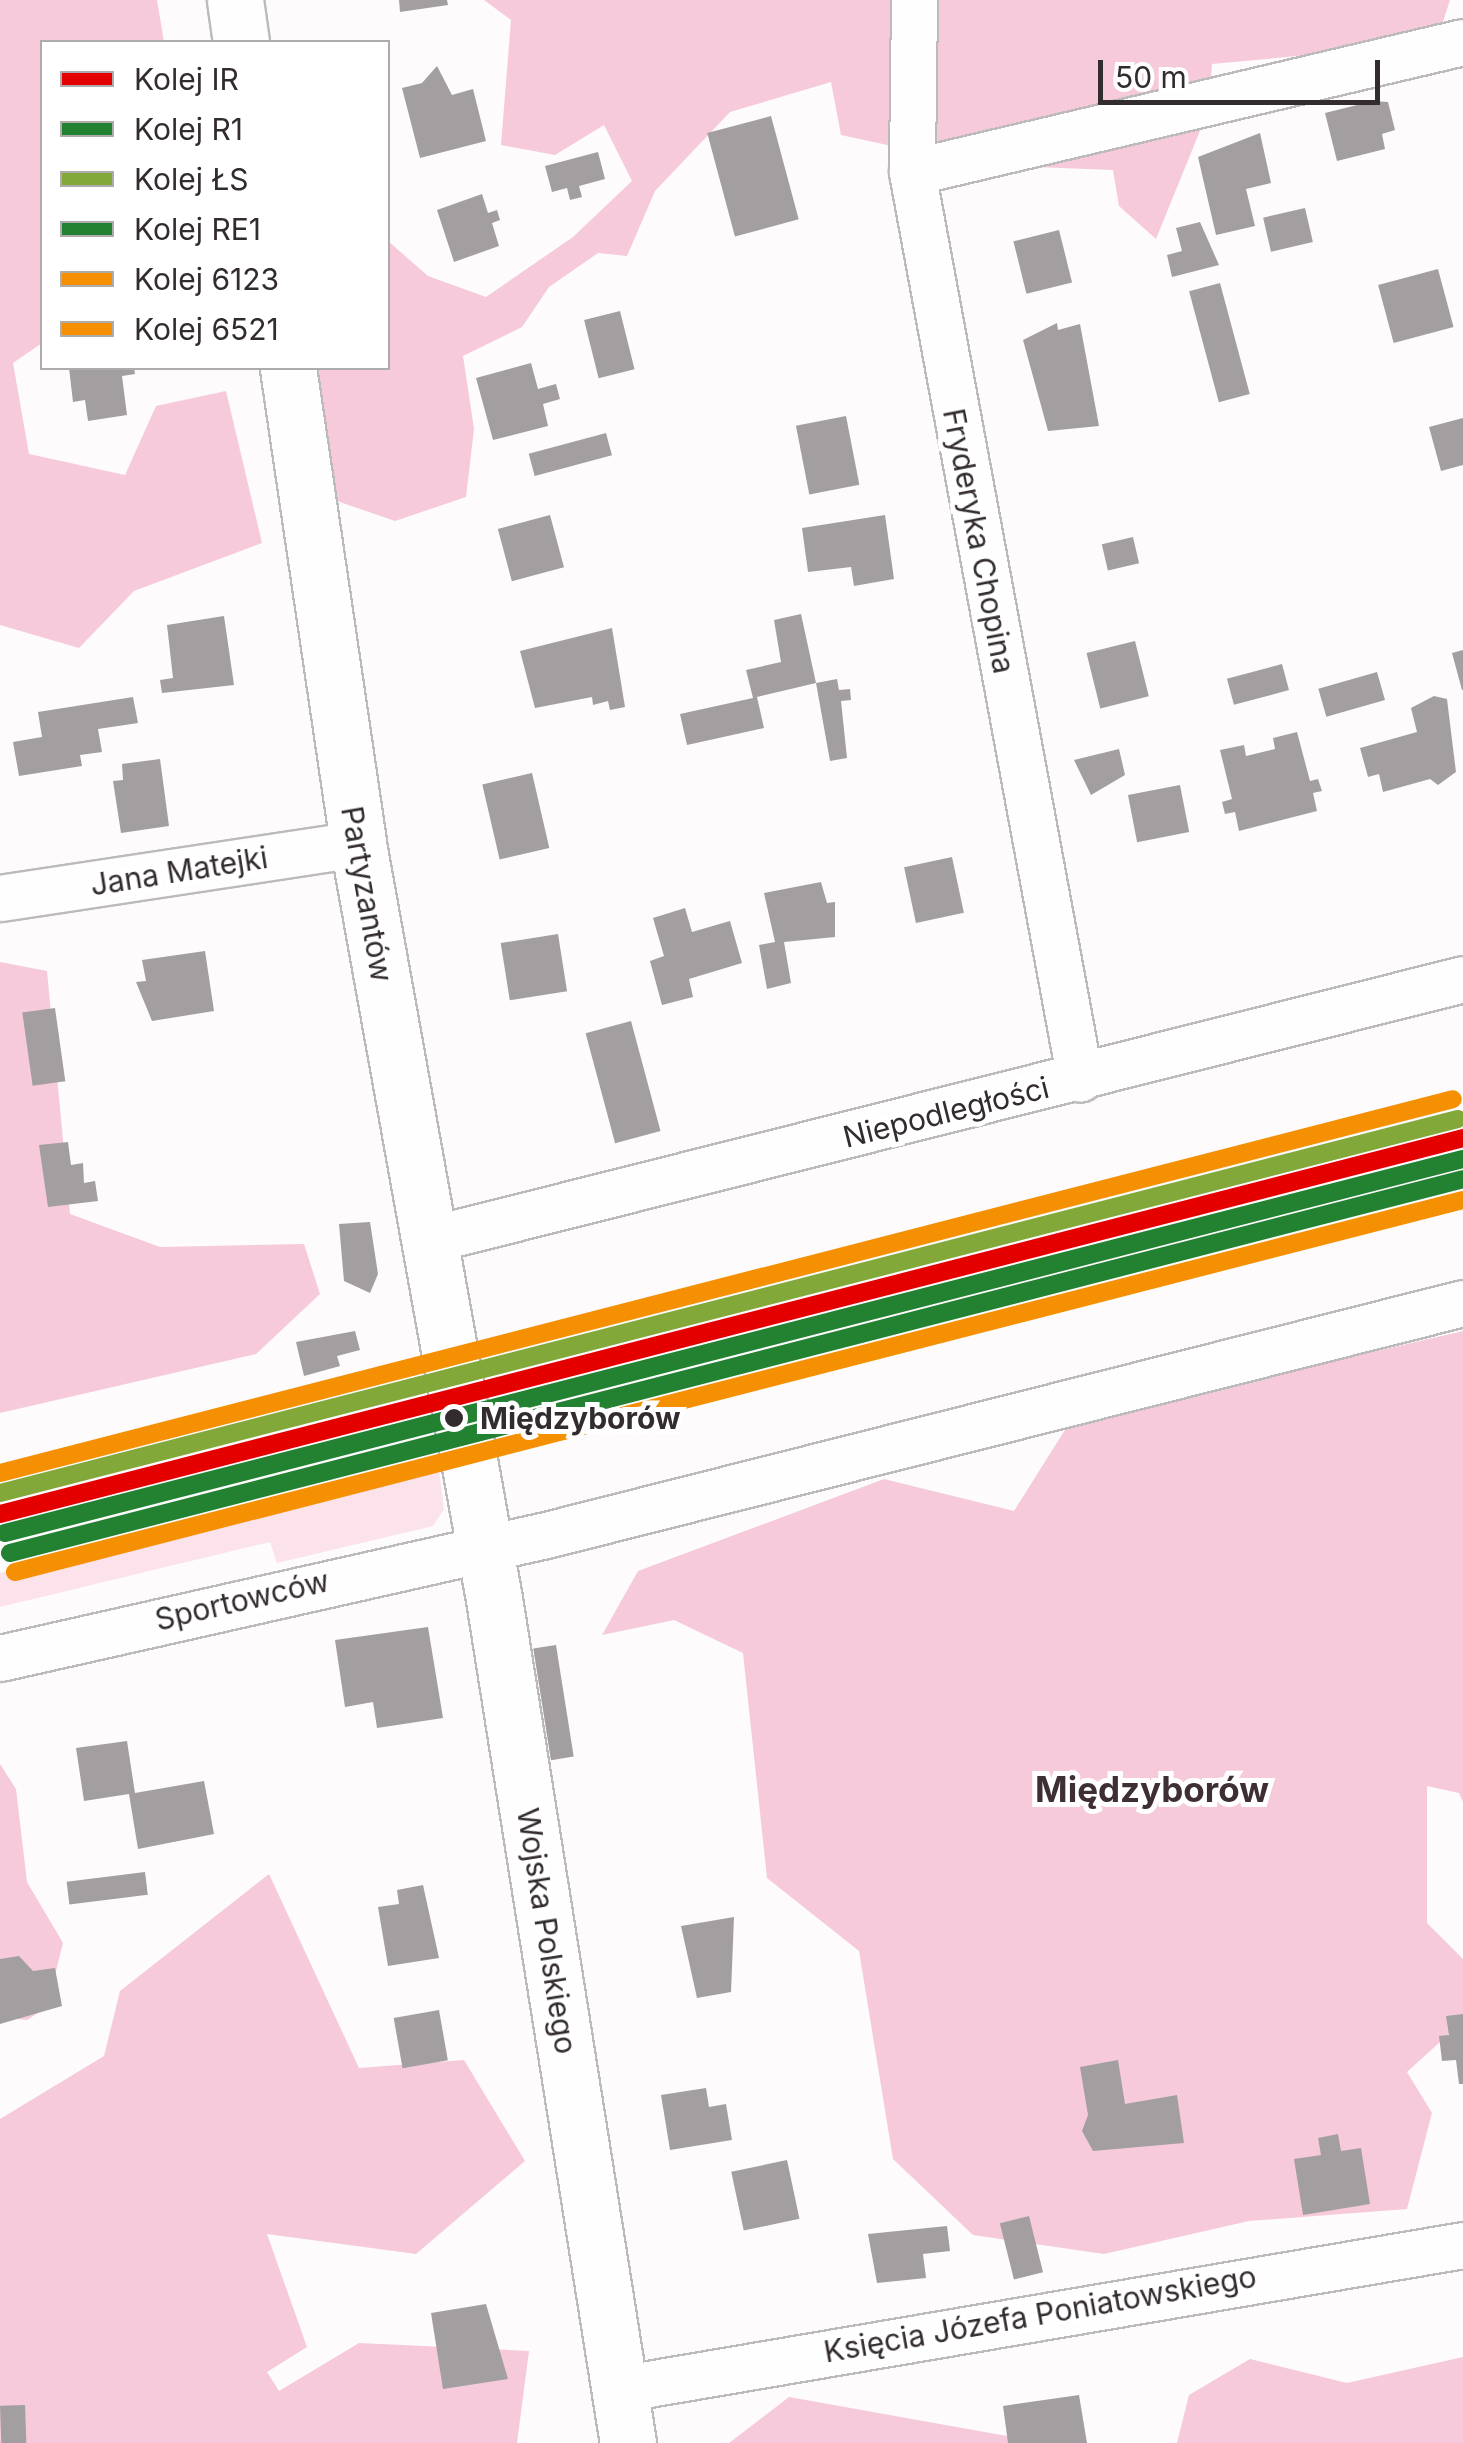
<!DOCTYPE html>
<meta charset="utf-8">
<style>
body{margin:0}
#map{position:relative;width:1463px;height:2443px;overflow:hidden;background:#fdfbfc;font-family:Inter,sans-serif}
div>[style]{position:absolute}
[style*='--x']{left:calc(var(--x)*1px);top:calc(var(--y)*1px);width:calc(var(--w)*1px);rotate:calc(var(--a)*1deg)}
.green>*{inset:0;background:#fbe2eb}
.forest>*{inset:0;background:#f6cada}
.building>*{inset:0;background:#a39fa1;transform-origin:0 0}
.roads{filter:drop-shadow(2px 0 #bdbabb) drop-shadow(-2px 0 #bdbabb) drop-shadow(0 2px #bdbabb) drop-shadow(0 -2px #bdbabb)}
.street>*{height:45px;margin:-22.5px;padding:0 22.5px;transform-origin:22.5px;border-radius:22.5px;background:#fffeff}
.secondary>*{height:55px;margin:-27.5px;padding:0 27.5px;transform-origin:27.5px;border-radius:27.5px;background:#fffeff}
.rail-1>*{height:18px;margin:-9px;padding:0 9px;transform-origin:9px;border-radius:9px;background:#e50000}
.rail-2>*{height:18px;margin:-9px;padding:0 9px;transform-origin:9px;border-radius:9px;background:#238132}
.rail-3>*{height:18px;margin:-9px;padding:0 9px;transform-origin:9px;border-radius:9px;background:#81a838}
.rail-4>*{height:18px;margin:-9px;padding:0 9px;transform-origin:9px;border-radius:9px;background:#238132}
.rail-5>*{height:18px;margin:-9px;padding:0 9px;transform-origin:9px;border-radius:9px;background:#f59002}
.rail-6>*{height:18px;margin:-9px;padding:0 9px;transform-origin:9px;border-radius:9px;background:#f59002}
.dots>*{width:28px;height:28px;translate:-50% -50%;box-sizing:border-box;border:5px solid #fff;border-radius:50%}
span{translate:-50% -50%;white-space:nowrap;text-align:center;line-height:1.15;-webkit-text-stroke:10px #fff;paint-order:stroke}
.street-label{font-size:30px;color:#332c2f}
.stop-label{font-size:30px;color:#332c2f;font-weight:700}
.left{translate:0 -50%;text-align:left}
.quarter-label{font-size:35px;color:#3d2f34;font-weight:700}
.legend{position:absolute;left:40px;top:40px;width:350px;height:330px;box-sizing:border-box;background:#fff;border:2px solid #adabac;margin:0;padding:12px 18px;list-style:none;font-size:30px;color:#332c2f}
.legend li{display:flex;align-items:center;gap:20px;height:50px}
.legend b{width:50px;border:2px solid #adabac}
.scale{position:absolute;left:1098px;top:60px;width:282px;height:45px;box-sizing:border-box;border:5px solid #332c2f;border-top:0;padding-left:12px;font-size:30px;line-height:35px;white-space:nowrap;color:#332c2f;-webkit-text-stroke:8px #fff;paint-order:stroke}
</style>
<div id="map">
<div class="green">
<i style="clip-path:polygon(438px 1462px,444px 1509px,433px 1526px,277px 1563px,270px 1542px,0 1607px,0 1573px)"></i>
</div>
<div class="forest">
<i style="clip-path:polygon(0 0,157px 0,164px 42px,42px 42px,42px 343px,13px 363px,29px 454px,125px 475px,156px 406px,226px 391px,262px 543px,134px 591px,79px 648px,0 625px)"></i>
<i style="clip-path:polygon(484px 0,1450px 0,1436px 43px,1212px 64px,1208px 111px,1156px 239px,1119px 206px,1113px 170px,980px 165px,841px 135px,831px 82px,730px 112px,655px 191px,627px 256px,598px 253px,549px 287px,522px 327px,463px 356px,474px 429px,466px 497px,395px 521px,337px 501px,314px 424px,319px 368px,388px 368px,388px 241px,428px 276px,486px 297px,573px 237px,632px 181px,604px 125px,555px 155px,501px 145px,511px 20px)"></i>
<i style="clip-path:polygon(0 962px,47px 971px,70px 1214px,160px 1247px,304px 1244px,320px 1294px,256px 1354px,0 1413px)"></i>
<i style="clip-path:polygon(1463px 1331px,1463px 1802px,1459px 1793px,1427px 1786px,1427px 1923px,1463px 1959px,1463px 2021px,1407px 2072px,1432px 2113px,1407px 2209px,1249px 2221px,1104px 2254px,973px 2235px,893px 2159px,859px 1951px,767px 1878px,743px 1653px,674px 1620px,602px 1635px,638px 1571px,884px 1479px,1014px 1511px,1070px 1422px)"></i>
<i style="clip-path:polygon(0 1764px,16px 1789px,27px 1882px,63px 1943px,47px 2007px,27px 2020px,0 2017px)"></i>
<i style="clip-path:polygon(269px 1874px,359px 2068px,464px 2060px,525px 2161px,416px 2254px,267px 2234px,307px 2347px,267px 2372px,279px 2391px,359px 2343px,529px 2351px,517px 2443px,0 2443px,0 2119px,104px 2056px,120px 1991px)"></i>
<i style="clip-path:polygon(1463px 2357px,1463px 2443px,1177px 2443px,1189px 2395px,1250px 2359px,1347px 2383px)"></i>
<i style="clip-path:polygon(789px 2397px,1023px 2439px,1025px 2443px,729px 2443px)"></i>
</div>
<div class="building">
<i style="clip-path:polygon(399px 0,447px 0,448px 5px,400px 12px)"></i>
<i style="clip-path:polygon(437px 66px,452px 95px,473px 89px,486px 141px,420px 158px,402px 88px,422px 83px)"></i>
<i style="clip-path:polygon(1373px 101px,1388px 102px,1395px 130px,1382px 134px,1385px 149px,1337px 161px,1325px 113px)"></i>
<i style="left:771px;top:116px;width:107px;height:66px;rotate:75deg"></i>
<i style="clip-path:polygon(1260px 133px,1271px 183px,1246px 189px,1255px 226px,1216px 235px,1198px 157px)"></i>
<i style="clip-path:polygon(598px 152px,605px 179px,579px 186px,582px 197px,570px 200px,567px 188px,552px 192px,545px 166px)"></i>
<i style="clip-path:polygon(482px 194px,488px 213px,497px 210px,500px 220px,492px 223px,499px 246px,454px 262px,437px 210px)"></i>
<i style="left:1305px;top:208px;width:35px;height:43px;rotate:77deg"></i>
<i style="clip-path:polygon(1200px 222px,1219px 265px,1172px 277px,1167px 255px,1182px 251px,1176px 228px)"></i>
<i style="left:1059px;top:230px;width:54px;height:47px;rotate:76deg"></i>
<i style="left:1438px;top:269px;width:60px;height:62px;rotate:75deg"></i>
<i style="left:1220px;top:283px;width:115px;height:32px;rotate:75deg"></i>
<i style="left:620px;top:311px;width:60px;height:37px;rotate:76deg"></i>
<i style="clip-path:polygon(1057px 323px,1058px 330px,1080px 324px,1099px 426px,1048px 431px,1023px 340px)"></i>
<i style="clip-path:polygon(531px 363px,538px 389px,556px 384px,560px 399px,543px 404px,548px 426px,493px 440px,476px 378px)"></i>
<i style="clip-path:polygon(69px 368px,134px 368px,135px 374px,122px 376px,127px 415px,88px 421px,85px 400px,73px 402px)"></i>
<i style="left:846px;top:416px;width:70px;height:51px;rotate:79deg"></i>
<i style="clip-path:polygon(1463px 418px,1463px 465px,1441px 471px,1429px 427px)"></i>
<i style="left:606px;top:433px;width:23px;height:80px;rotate:75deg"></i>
<i style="left:550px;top:515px;width:54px;height:54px;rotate:75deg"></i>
<i style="clip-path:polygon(885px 515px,894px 579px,854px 586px,851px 567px,808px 572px,802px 528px)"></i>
<i style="left:1133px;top:537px;width:27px;height:32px;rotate:77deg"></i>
<i style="clip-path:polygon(801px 614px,816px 683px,757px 697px,764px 728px,687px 745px,680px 714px,753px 698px,746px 670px,781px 662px,774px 620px)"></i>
<i style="clip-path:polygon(224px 616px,234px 685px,162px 693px,160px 680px,173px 678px,167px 625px)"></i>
<i style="clip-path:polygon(612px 628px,625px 707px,610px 710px,608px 701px,593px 705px,592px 697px,535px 708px,520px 651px)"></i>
<i style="left:1135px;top:641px;width:57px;height:50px;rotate:76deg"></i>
<i style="clip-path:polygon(1463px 650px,1463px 690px,1462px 690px,1452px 653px)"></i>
<i style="left:1282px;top:664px;width:27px;height:57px;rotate:75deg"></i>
<i style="left:1377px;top:672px;width:29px;height:61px;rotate:74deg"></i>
<i style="clip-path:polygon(837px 679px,839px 690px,850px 689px,851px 700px,841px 701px,847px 758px,830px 761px,816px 683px)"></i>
<i style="clip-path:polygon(1434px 696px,1447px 699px,1456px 772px,1438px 785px,1430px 779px,1383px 792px,1379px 774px,1368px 777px,1360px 748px,1417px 732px,1411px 708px)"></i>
<i style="clip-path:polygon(133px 697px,138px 723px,98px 729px,102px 752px,80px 755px,82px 766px,19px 776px,13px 742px,42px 737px,38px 712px)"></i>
<i style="clip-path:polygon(1297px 732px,1310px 781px,1318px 779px,1322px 791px,1313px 793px,1317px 811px,1239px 831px,1235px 812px,1225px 814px,1222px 802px,1232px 799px,1220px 750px,1244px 745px,1246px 756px,1275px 749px,1273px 738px)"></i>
<i style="clip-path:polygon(1119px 749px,1125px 775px,1091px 795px,1074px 760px)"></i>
<i style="clip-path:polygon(160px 759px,169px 826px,121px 833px,113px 781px,123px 780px,122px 764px)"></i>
<i style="left:532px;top:773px;width:77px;height:51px;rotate:77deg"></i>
<i style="left:1180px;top:785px;width:48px;height:53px;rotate:79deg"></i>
<i style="left:952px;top:857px;width:57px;height:49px;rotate:78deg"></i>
<i style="clip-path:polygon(821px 882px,827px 903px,835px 902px,835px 937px,784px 942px,791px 983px,767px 989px,759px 945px,775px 942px,764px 893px)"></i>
<i style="clip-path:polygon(685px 908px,692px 932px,730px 921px,742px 963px,689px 979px,693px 997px,662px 1005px,650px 961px,664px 956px,653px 918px)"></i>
<i style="left:558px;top:934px;width:58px;height:58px;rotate:81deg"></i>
<i style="clip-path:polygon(205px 951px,214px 1011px,152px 1021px,136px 982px,146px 981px,142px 960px)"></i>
<i style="left:55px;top:1008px;width:74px;height:33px;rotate:82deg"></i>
<i style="left:631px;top:1021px;width:114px;height:47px;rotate:75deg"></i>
<i style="clip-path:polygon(68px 1142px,71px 1165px,83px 1163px,84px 1183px,95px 1181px,98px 1201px,48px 1207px,39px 1145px)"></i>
<i style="clip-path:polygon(370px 1222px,378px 1274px,370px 1293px,344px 1281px,339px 1224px)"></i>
<i style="clip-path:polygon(355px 1331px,360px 1350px,337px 1356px,340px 1366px,304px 1376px,296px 1342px)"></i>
<i style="clip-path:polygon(428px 1627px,443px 1718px,377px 1728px,373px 1702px,345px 1707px,335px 1640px)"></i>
<i style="left:556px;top:1645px;width:113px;height:23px;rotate:81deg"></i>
<i style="clip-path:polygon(127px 1741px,135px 1793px,204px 1781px,214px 1834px,138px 1849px,129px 1794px,84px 1801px,76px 1748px)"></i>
<i style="left:145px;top:1872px;width:23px;height:79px;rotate:83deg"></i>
<i style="clip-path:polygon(423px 1885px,439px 1958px,388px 1966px,378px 1907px,399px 1904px,397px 1890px)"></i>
<i style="clip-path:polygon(734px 1917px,731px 1992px,697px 1998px,681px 1926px)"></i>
<i style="clip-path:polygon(19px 1956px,33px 1971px,55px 1968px,62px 2006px,0 2024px,0 1959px)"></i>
<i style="left:439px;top:2010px;width:51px;height:46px;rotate:80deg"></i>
<i style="clip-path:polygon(1463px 2014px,1463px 2084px,1459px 2084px,1456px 2060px,1442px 2061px,1439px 2036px,1449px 2035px,1446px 2016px)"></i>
<i style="clip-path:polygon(1118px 2060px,1125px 2104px,1177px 2095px,1184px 2143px,1093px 2151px,1082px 2131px,1088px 2115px,1080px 2067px)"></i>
<i style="clip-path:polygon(706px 2088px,709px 2107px,726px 2104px,732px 2140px,670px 2150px,661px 2095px)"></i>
<i style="clip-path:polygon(1338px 2134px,1341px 2151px,1361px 2148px,1370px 2204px,1303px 2215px,1294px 2159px,1321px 2155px,1318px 2138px)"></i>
<i style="left:787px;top:2160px;width:60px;height:57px;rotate:78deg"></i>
<i style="left:1029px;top:2216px;width:58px;height:30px;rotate:76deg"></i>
<i style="clip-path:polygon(947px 2226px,950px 2251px,923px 2254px,926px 2278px,877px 2283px,868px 2234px)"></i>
<i style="clip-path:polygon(486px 2304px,508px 2379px,443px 2389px,431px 2313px)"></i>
<i style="clip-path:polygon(1079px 2395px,1087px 2443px,1008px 2443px,1003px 2406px)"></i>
<i style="left:25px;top:2405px;width:38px;height:25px;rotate:88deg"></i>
</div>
<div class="roads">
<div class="street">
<i style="--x:914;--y:0;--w:172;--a:90.7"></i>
<i style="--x:912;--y:172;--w:922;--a:79.51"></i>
<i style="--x:912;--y:172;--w:566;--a:-13.28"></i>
<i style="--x:0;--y:898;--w:362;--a:-8.6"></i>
<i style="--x:428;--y:1240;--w:1067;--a:-14.15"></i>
<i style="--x:0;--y:1658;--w:560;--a:-12.7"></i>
<i style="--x:546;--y:1535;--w:946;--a:-14.2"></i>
<i style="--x:619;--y:2389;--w:856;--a:-9.68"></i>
</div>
<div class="secondary">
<i style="--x:235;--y:0;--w:42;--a:81.9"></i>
<i style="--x:288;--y:368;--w:481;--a:81.6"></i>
<i style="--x:358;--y:844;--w:767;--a:79.79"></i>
<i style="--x:494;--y:1599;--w:855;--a:80.98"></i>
</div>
</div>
<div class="rail-1">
<i style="--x:0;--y:1514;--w:1511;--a:-14.41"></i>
</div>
<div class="rail-2">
<i style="--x:5;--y:1533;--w:1505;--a:-14.39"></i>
</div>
<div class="rail-3">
<i style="--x:0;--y:1493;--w:1505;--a:-14.39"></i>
</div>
<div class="rail-4">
<i style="--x:10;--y:1553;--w:1500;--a:-14.43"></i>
</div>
<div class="rail-5">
<i style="--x:0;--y:1473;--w:1500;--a:-14.43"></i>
</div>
<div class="rail-6">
<i style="--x:15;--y:1572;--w:1495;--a:-14.41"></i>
</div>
<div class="dots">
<i style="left:454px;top:1418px;background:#332c2f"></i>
</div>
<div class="street-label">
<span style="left:979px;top:541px;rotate:79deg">Fryderyka Chopina</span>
<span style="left:179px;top:871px;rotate:-9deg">Jana Matejki</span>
<span style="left:367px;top:894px;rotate:80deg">Partyzantów</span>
<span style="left:946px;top:1112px;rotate:-14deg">Niepodległości</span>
<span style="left:242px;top:1600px;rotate:-13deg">Sportowców</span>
<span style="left:547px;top:1931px;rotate:81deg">Wojska Polskiego</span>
<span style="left:1040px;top:2314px;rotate:-10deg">Księcia Józefa Poniatowskiego</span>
</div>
<div class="stop-label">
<span class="left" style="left:480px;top:1418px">Międzyborów</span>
</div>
<div class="quarter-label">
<span style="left:1152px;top:1789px">Międzyborów</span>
</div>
<ul class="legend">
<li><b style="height:12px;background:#e50000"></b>Kolej IR</li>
<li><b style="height:12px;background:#238132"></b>Kolej R1</li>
<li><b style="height:12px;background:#81a838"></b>Kolej ŁS</li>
<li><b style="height:12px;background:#238132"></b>Kolej RE1</li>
<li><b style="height:12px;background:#f59002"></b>Kolej 6123</li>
<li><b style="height:12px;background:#f59002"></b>Kolej 6521</li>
</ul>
<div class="scale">50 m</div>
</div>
